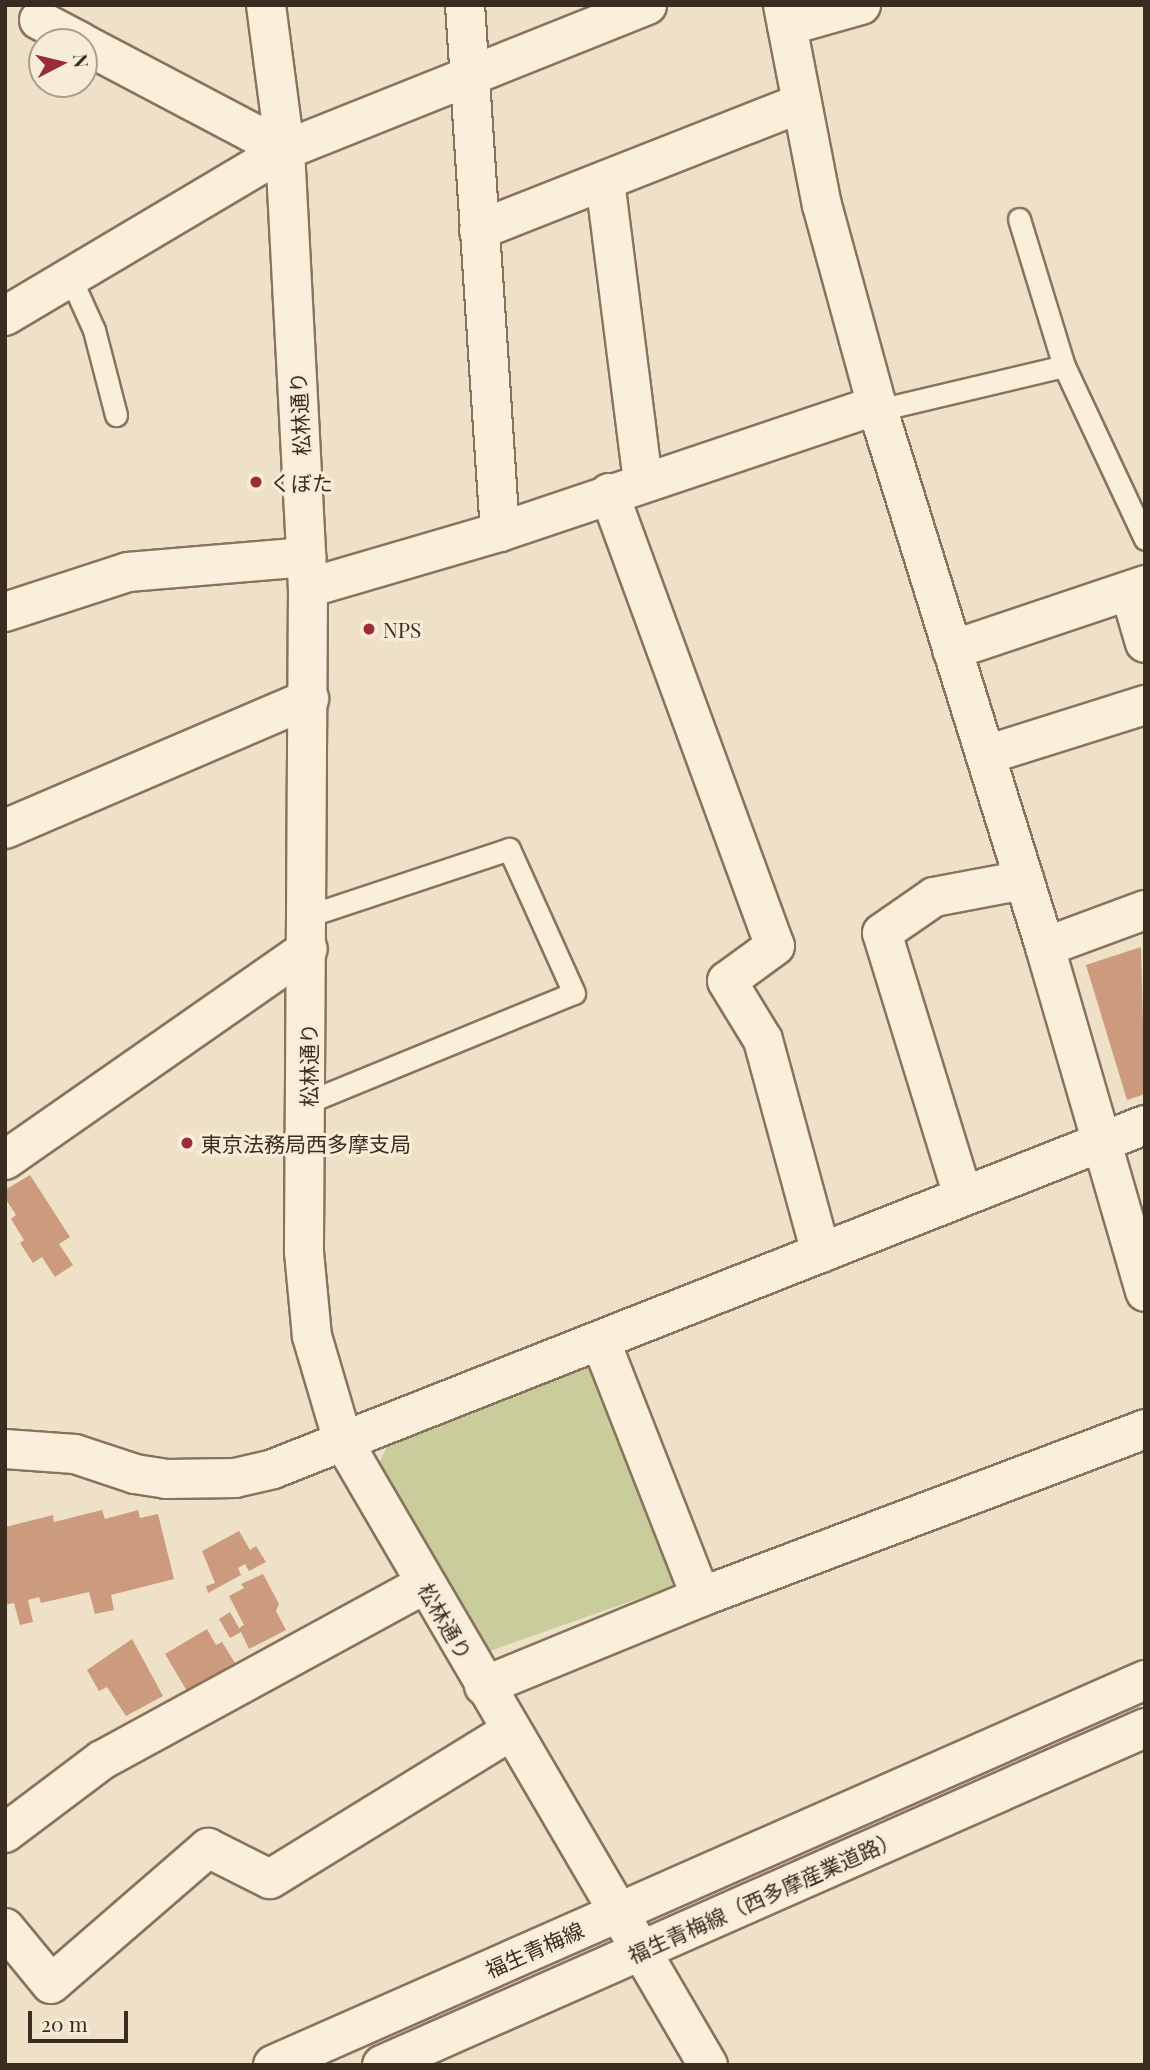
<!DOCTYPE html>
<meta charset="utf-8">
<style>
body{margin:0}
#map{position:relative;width:1150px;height:2070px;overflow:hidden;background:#eee1c8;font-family:"Playfair Display","Noto Sans JP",serif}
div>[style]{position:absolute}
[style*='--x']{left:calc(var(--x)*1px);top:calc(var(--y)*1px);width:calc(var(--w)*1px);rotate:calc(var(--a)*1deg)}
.green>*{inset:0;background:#c9cd9c}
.building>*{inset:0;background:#cc9b7e}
.roads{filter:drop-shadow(2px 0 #8a735d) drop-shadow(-2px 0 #8a735d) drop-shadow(0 2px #8a735d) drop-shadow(0 -2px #8a735d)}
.lane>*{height:21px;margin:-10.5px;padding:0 10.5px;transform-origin:10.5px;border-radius:10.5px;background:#f9efdb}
.street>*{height:38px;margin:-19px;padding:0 19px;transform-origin:19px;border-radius:19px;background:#f9efdb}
.secondary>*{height:38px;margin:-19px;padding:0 19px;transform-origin:19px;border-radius:19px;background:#f9efdb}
.dots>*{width:19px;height:19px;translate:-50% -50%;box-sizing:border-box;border:4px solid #f6ecd8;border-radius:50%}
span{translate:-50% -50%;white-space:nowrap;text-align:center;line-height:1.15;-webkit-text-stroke:6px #f6ecd8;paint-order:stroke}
.street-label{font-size:21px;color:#3b2c20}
.poi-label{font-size:21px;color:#3b2c20}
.left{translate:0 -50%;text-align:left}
.frame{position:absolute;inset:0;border:7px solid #3b2c20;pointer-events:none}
.north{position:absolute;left:28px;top:28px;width:70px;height:70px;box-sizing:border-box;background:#f6ecd8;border:2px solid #ab9f8e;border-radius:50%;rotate:83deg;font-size:19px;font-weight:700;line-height:28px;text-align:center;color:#3b2c20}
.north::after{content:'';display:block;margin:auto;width:24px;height:32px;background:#992d33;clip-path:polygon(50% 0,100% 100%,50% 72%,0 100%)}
.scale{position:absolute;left:28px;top:2011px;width:100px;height:32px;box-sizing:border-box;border:4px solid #3b2c20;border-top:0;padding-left:9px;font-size:21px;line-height:24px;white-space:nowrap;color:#3b2c20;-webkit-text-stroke:5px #f6ecd8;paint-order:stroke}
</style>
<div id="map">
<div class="green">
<i style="clip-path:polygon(592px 1352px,683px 1583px,487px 1652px,379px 1464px,392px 1435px)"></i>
</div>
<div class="building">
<i style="clip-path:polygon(1141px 947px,1145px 1094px,1127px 1100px,1086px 965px)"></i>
<i style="clip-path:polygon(30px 1175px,70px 1237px,59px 1244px,73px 1265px,55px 1277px,42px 1257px,33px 1263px,20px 1243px,24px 1240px,11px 1219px,16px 1215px,5px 1198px,5px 1190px)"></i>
<i style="clip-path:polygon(102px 1510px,105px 1519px,138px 1510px,140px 1518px,158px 1514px,174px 1579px,111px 1595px,114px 1610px,95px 1614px,89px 1592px,41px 1603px,39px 1597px,28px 1600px,33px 1622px,20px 1625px,14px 1603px,5px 1605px,5px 1527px,53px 1515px,54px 1522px)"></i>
<i style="clip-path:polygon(239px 1531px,250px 1550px,256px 1546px,266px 1562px,249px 1571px,245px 1564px,238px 1568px,241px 1575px,208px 1593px,206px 1586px,215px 1583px,202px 1551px)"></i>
<i style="clip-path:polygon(263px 1574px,279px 1604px,276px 1611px,286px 1630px,249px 1649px,241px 1632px,230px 1638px,219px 1619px,230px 1612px,239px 1628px,244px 1625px,229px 1596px,244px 1588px,241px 1584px)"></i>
<i style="clip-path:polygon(207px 1629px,216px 1645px,222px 1642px,235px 1663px,187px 1691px,165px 1654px)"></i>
<i style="clip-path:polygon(132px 1639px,163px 1696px,126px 1716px,107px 1687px,99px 1691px,87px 1670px)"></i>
</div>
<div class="roads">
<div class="lane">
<i style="--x:1019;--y:219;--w:154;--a:73"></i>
<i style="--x:1064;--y:366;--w:191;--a:64.9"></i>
<i style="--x:71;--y:279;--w:56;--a:65.7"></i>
<i style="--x:94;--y:330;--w:88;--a:75.5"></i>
<i style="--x:878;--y:410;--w:191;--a:-13.3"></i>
<i style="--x:308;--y:1102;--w:287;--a:-22.3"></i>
<i style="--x:574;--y:993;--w:158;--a:-114.3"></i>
<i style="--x:509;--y:849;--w:212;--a:161.6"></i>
</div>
<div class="street">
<i style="--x:465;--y:5;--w:528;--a:86.2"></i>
<i style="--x:783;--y:5;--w:204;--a:79"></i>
<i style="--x:822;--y:205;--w:213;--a:74.7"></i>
<i style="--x:878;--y:410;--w:562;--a:72.72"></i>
<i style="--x:1045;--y:947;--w:359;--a:73.8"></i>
<i style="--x:39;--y:20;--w:47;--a:27.6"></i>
<i style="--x:787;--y:26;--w:77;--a:-15.8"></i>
<i style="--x:84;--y:44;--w:227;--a:27.8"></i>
<i style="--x:605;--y:181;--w:301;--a:82.8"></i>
<i style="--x:479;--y:230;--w:347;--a:-21.5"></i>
<i style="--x:5;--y:316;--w:326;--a:-30.7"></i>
<i style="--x:285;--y:150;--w:390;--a:-21.8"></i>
<i style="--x:609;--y:493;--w:482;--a:69.9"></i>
<i style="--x:775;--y:946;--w:59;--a:143.9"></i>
<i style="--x:727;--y:981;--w:69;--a:58.6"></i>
<i style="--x:763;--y:1040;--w:221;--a:74.8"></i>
<i style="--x:308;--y:588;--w:200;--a:-16.3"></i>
<i style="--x:500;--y:532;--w:398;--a:-18.6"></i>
<i style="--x:1130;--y:592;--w:53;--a:73.6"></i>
<i style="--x:5;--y:612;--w:129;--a:-18"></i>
<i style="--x:128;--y:572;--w:179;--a:-4.8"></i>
<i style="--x:952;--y:650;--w:204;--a:-18.6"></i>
<i style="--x:986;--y:755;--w:167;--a:-17.5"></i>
<i style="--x:5;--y:829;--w:331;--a:-23.2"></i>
<i style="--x:1045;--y:947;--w:107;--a:-20.3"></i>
<i style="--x:5;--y:1160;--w:369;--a:-34.9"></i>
<i style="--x:963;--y:1196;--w:275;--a:-107.1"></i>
<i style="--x:882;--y:933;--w:63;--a:-34.7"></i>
<i style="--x:934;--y:897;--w:92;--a:-10.7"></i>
<i style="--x:601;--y:1342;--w:274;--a:68.6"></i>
<i style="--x:5;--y:1449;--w:70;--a:4.1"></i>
<i style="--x:75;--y:1454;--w:63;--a:18.4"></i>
<i style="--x:135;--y:1474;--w:31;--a:9"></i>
<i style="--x:166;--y:1479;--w:69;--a:-0.8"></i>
<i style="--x:235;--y:1478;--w:39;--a:-13"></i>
<i style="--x:273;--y:1469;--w:937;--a:-21.53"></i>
<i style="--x:484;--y:1686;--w:235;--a:-22.3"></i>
<i style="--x:701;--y:1597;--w:475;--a:-20.7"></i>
<i style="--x:5;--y:1833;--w:121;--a:-37"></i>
<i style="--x:102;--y:1760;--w:368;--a:-28.6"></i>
<i style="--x:5;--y:1928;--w:72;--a:50.6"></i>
<i style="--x:51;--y:1984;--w:208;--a:-40.9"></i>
<i style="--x:208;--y:1848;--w:69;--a:26.6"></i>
<i style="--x:270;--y:1879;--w:283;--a:-31.6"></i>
</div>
<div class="secondary">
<i style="--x:266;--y:5;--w:146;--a:82.5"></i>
<i style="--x:285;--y:150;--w:439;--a:87"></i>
<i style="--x:308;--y:588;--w:664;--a:90.35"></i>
<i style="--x:304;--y:1252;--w:84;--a:84.6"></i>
<i style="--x:312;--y:1336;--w:109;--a:73.6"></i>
<i style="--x:343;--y:1441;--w:723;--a:59.68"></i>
<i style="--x:273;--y:2065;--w:953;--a:-23.82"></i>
<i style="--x:382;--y:2065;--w:834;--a:-23.83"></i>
</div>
</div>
<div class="dots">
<i style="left:256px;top:482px;background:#992d33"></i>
<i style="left:369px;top:629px;background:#992d33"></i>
<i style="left:187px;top:1143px;background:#992d33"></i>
</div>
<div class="street-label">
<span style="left:299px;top:414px;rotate:-93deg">松林通り</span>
<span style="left:308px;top:1065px;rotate:-90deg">松林通り</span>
<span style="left:446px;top:1621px;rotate:60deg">松林通り</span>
<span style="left:763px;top:1896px;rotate:-24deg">福生青梅線（西多摩産業道路）</span>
<span style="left:534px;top:1949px;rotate:-24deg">福生青梅線</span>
</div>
<div class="poi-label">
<span class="left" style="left:270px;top:482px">くぼた</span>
<span class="left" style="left:383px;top:629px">NPS</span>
<span class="left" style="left:201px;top:1143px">東京法務局西多摩支局</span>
</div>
<div class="frame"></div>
<div class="north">N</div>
<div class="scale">20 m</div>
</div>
